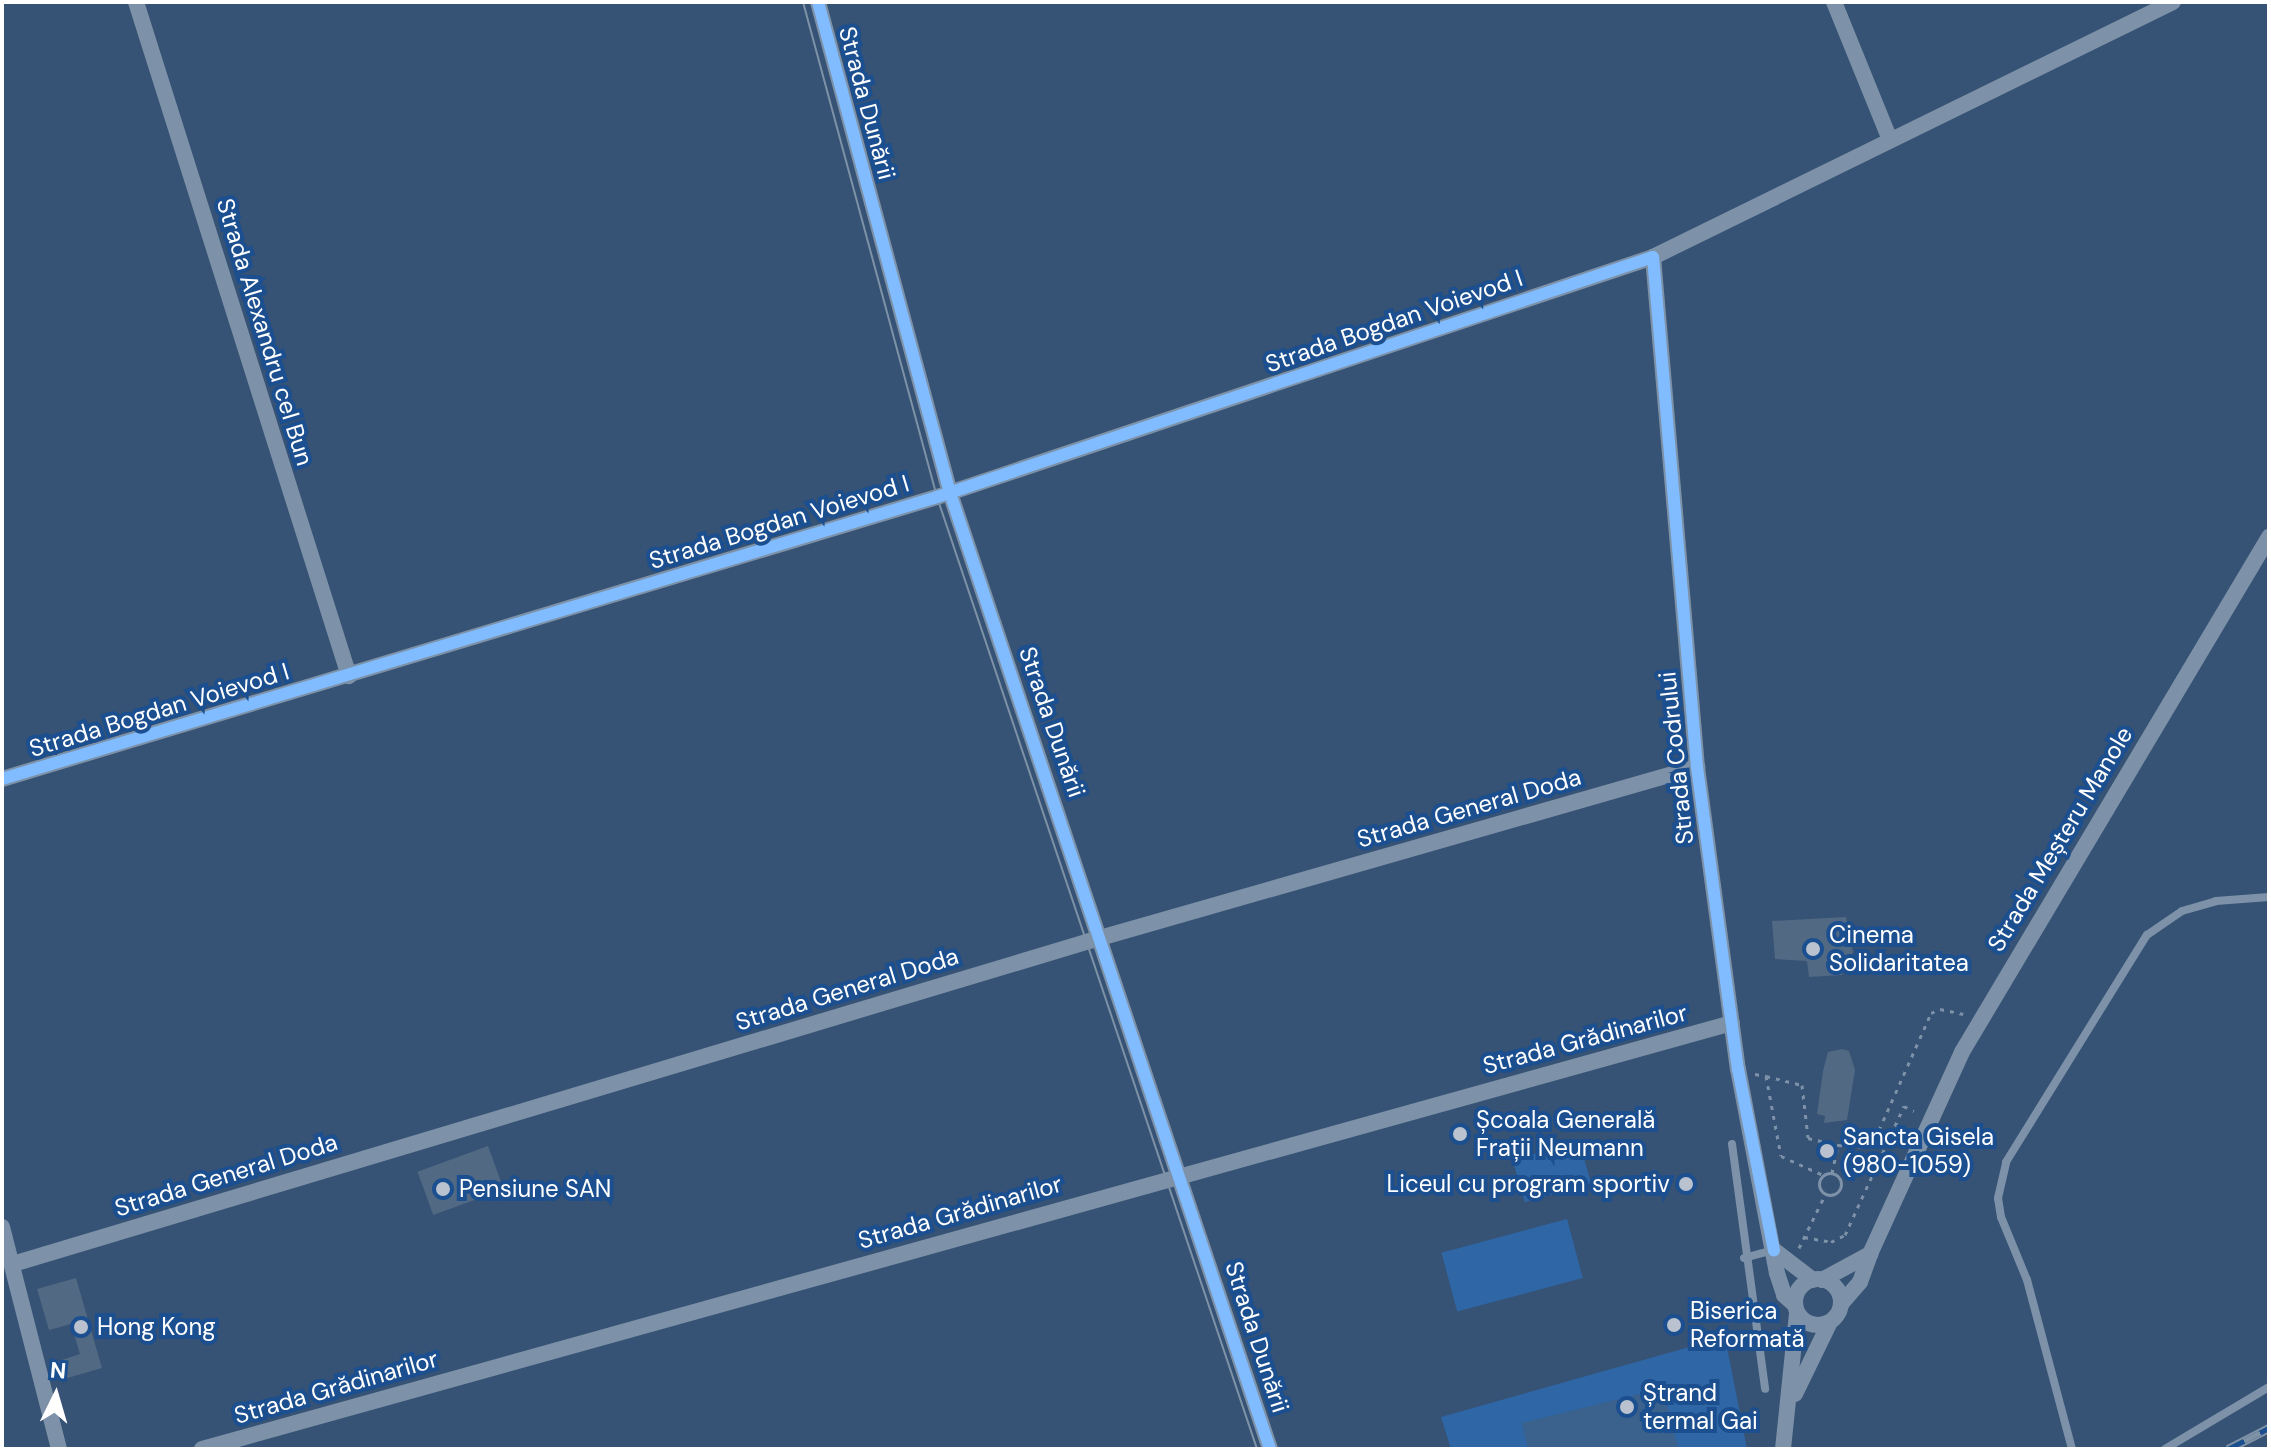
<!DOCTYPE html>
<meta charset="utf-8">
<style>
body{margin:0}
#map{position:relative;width:2271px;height:1451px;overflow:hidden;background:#365274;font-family:"DM Sans",sans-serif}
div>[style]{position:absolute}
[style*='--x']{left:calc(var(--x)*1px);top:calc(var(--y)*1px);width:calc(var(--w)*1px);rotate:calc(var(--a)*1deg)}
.green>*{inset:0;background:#2f66a5;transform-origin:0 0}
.water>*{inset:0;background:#3b618d}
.building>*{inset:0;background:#526984;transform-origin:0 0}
.path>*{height:3px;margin-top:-1.5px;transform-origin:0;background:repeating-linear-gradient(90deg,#7d92a8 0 4px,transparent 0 10px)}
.path>.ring{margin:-1.5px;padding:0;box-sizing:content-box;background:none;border:3px solid #7d92a8;border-radius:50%}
.lane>*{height:8px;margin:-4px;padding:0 4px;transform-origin:4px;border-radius:4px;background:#7d92a8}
.street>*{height:16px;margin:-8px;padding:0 8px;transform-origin:8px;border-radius:8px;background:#7d92a8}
.street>.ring{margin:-8px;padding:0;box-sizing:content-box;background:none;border:16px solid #7d92a8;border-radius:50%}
.tram>*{height:2px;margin:-1px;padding:0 1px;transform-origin:1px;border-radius:1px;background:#7e92a7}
.rail>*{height:9px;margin-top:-4.5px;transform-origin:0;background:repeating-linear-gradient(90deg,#1b4f8f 0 18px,#7e92a7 0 36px);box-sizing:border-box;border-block:2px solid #7e92a7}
.cycleway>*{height:12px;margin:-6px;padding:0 6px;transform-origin:6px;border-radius:6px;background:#80bcff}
.dots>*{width:22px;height:22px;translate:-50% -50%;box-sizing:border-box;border:4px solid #1b4f8f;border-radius:50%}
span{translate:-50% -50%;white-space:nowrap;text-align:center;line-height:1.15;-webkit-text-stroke:8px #1b4f8f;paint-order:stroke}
.street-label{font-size:24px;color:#fff}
.poi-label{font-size:24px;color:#fff}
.left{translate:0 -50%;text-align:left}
.right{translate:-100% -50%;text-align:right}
.frame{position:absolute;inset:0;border:4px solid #fff;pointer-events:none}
.north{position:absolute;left:16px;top:1355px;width:80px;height:80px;-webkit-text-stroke:6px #1b4f8f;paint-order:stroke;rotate:5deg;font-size:22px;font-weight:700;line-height:32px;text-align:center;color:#fff}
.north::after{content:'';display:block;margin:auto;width:28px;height:36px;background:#fff;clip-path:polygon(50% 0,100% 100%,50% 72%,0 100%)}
</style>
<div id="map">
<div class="green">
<i style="left:1579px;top:1141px;width:44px;height:69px;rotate:74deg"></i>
<i style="left:1567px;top:1219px;width:61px;height:130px;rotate:75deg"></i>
<i style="clip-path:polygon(1725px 1337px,1747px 1449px,1451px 1449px,1441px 1417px)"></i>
</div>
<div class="water">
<i style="clip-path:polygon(1662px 1384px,1678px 1449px,1528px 1449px,1522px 1423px,1652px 1391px)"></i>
</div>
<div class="building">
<i style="clip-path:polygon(1846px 917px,1853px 952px,1842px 975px,1809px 977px,1807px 961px,1775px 959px,1772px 921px)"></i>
<i style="clip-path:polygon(1842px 1049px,1849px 1051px,1855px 1070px,1847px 1120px,1824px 1123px,1825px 1116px,1817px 1114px,1823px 1071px,1828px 1052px)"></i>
<i style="left:488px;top:1146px;width:46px;height:75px;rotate:70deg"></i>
<i style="clip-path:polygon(76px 1278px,102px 1368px,64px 1379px,59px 1361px,80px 1354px,71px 1324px,49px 1330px,37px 1289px)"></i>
</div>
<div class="path">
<i style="--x:1755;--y:1074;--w:11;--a:10"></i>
<i style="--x:1766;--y:1076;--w:81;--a:79.4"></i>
<i style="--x:1781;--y:1156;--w:46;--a:24.3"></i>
<i style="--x:1766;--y:1076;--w:37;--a:14"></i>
<i style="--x:1802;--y:1085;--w:53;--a:83.5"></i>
<i style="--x:1808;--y:1138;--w:31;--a:13"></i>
<i class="ring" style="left:1819px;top:1173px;width:19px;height:19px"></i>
<i style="--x:1832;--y:1173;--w:29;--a:-78"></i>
<i style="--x:1838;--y:1145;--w:27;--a:4"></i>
<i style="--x:1865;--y:1147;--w:13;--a:-39"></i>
<i style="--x:1875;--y:1139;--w:138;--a:-66"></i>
<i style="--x:1931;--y:1013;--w:10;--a:-24"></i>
<i style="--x:1940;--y:1009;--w:24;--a:12"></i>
<i style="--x:1804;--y:1237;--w:27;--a:10"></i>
<i style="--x:1831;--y:1242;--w:16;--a:-27"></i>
<i style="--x:1845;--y:1235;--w:142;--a:-65.4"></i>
<i style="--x:1904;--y:1106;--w:11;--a:27"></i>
<i style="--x:1799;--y:1248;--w:59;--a:-63.9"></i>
</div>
<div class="lane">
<i style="--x:1732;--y:1144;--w:247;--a:82.3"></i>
<i style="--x:1744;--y:1258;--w:31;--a:-15"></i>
<i style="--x:2072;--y:1449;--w:175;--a:-104.9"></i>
<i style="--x:2027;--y:1280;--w:68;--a:-112.4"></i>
<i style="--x:2001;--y:1217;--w:19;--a:-99"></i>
<i style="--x:1998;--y:1198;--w:37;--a:-77"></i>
<i style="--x:2006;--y:1162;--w:267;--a:-58.2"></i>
<i style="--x:2147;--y:935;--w:42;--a:-34.4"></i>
<i style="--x:2182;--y:911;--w:35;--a:-16"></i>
<i style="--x:2216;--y:901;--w:53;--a:-4.3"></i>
<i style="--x:2165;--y:1449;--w:121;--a:-30.8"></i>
</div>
<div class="street">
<i style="--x:136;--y:2;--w:707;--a:72.46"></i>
<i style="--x:818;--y:2;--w:508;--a:74.95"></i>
<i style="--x:950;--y:493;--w:1008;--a:71.49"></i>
<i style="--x:1834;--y:2;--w:149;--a:67.9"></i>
<i style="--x:1653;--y:257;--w:512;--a:85.07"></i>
<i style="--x:1697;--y:767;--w:305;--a:82.3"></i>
<i style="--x:1738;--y:1069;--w:208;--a:79.2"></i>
<i style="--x:1777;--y:1273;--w:23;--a:72"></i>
<i style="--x:1784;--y:1295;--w:15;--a:42"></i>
<i style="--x:2;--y:779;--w:977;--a:-16.78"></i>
<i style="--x:937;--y:497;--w:755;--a:-18.53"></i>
<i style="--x:1653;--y:257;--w:579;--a:-26.12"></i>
<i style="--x:2;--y:1227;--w:229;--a:75.6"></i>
<i style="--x:1774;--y:1250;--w:49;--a:37.6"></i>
<i style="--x:13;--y:1264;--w:1120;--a:-16.7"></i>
<i style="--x:1086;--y:942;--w:636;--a:-15.98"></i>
<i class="ring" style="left:1795px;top:1279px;width:30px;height:30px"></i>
<i style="--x:1822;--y:1280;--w:55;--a:-28.4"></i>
<i style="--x:1870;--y:1254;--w:222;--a:-65.5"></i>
<i style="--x:1962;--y:1052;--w:600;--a:-59.2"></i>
<i style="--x:1841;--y:1304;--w:29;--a:-49"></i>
<i style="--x:1860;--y:1282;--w:30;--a:-70"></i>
<i style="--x:1795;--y:1394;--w:80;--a:-64.1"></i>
<i style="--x:202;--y:1449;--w:1588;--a:-15.56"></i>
<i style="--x:1783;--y:1449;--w:137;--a:-84.1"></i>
</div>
<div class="tram">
<i style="--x:803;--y:2;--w:513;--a:74.85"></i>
<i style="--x:937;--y:497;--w:1004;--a:71.42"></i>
</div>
<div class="rail">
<i style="--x:2228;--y:1449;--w:46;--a:-27.1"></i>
</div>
<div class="cycleway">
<i style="--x:818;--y:2;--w:508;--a:74.95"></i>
<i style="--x:950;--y:493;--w:1008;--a:71.49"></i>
<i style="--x:2;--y:779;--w:977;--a:-16.78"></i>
<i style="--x:937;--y:497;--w:755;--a:-18.53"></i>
<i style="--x:1653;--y:257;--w:512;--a:85.07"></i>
<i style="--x:1697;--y:767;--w:305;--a:82.3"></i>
<i style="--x:1738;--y:1069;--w:185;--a:78.8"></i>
</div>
<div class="dots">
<i style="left:1813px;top:949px;background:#b9c2ce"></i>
<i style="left:1460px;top:1134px;background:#b9c2ce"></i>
<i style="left:1827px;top:1151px;background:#b9c2ce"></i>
<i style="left:1686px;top:1184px;background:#b9c2ce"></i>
<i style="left:443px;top:1189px;background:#b9c2ce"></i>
<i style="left:1674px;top:1325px;background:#b9c2ce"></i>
<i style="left:81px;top:1327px;background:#b9c2ce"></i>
<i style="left:1627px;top:1407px;background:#b9c2ce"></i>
</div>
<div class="street-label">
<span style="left:867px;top:103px;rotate:75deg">Strada Dunării</span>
<span style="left:1394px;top:321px;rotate:-19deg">Strada Bogdan Voievod I</span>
<span style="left:265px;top:332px;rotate:73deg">Strada Alexandru cel Bun</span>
<span style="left:779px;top:522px;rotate:-17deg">Strada Bogdan Voievod I</span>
<span style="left:159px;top:710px;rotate:-17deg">Strada Bogdan Voievod I</span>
<span style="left:1052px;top:722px;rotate:71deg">Strada Dunării</span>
<span style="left:1676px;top:758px;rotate:-96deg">Strada Codrului</span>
<span style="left:1469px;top:808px;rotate:-16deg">Strada General Doda</span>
<span style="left:2060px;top:839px;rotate:-59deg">Strada Meșteru Manole</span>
<span style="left:847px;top:989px;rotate:-17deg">Strada General Doda</span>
<span style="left:1585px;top:1039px;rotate:-15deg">Strada Grădinarilor</span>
<span style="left:226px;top:1175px;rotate:-17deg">Strada General Doda</span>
<span style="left:960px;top:1212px;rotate:-16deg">Strada Grădinarilor</span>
<span style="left:1257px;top:1337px;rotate:72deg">Strada Dunării</span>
<span style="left:336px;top:1387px;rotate:-16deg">Strada Grădinarilor</span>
</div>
<div class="poi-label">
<span class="left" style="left:1829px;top:949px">Cinema<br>Solidaritatea</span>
<span class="left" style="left:1476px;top:1134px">Școala Generală<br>Frații Neumann</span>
<span class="left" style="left:1843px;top:1151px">Sancta Gisela<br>(980-1059)</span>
<span class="right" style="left:1670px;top:1184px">Liceul cu program sportiv</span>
<span class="left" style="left:459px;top:1189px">Pensiune SAN</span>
<span class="left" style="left:1690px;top:1325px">Biserica<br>Reformată</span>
<span class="left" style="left:97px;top:1327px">Hong Kong</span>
<span class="left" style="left:1643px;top:1407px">Ștrand<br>termal Gai</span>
</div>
<div class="frame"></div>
<div class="north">N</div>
</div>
